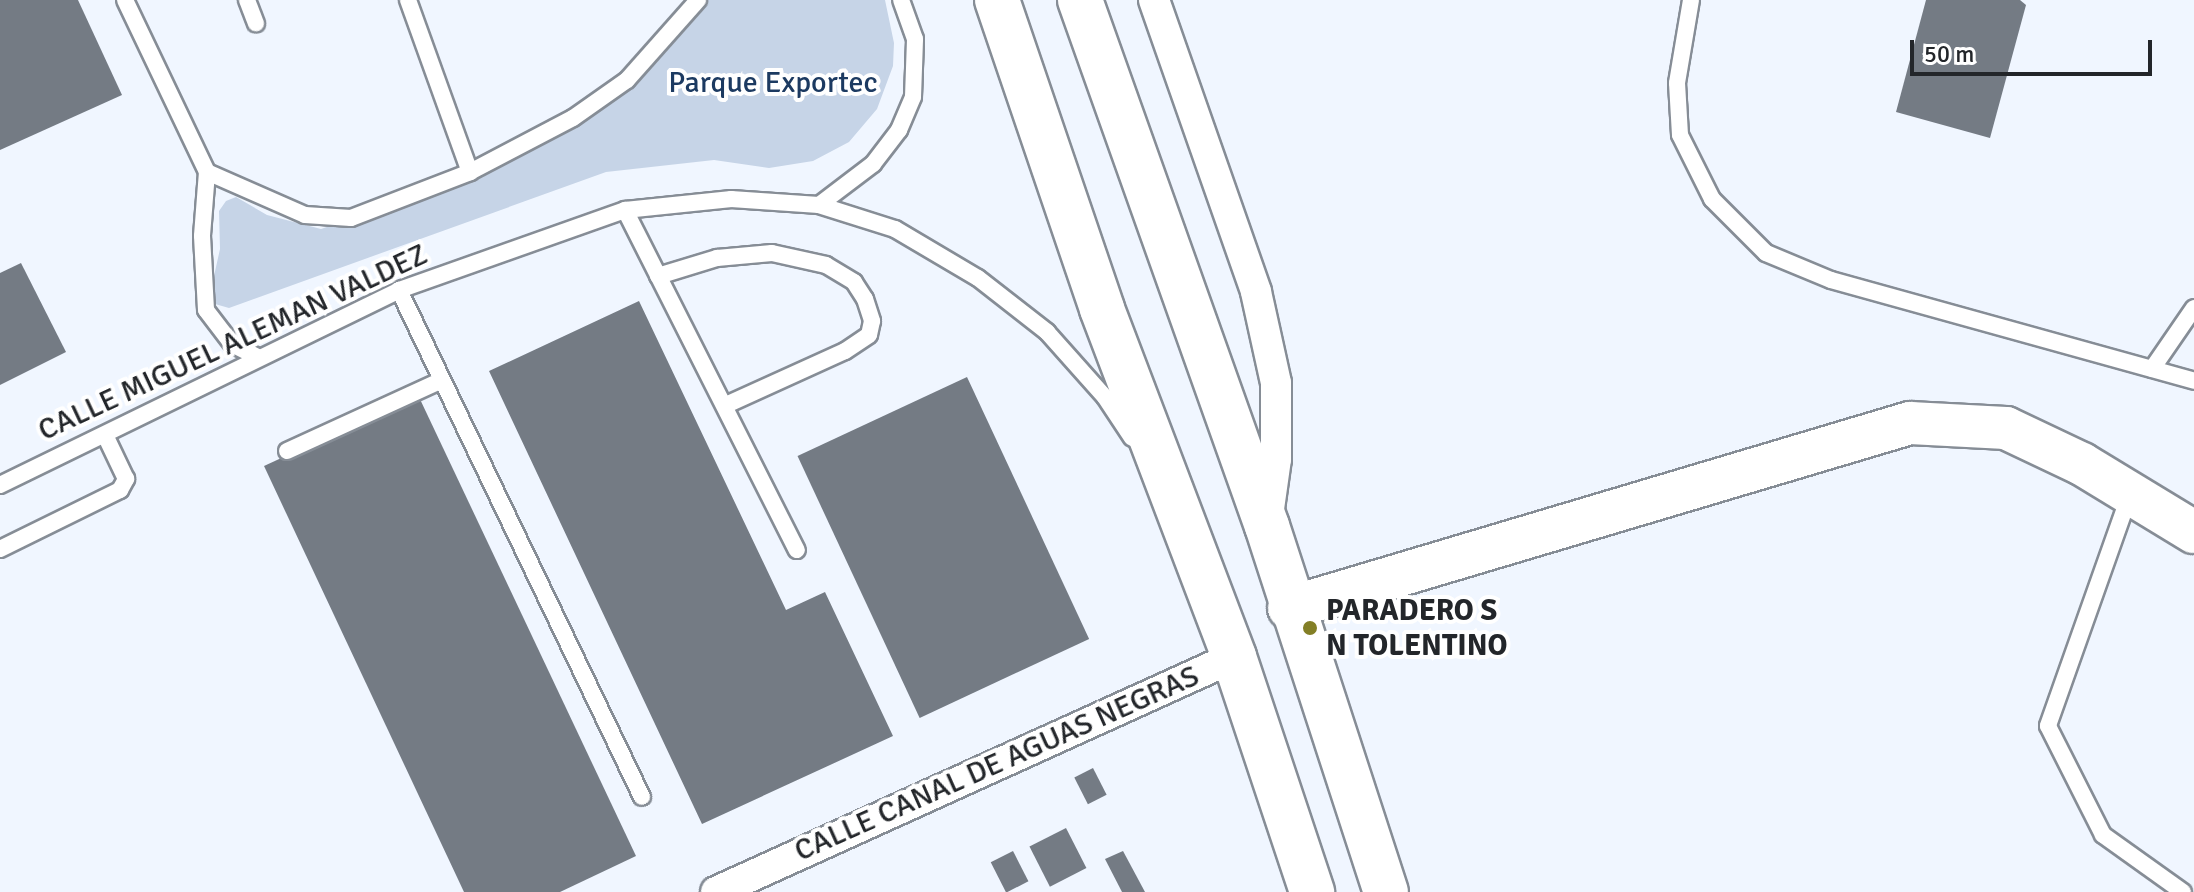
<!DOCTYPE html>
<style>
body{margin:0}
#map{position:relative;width:2194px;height:892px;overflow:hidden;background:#f0f6ff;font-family:Signika,sans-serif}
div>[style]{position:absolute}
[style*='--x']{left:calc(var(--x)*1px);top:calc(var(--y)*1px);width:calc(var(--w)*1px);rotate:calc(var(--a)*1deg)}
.green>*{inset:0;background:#c6d4e7}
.building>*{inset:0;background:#747b84;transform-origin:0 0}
.roads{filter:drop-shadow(2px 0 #868d96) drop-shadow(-2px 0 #868d96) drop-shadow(0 2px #868d96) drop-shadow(0 -2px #868d96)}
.lane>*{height:16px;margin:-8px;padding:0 8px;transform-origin:8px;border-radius:8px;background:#fff}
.street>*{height:30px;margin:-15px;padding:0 15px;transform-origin:15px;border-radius:15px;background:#fff}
.secondary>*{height:42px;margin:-21px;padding:0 21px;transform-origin:21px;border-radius:21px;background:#fff}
.primary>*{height:44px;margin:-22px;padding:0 22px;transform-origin:22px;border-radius:22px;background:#fff}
.dots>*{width:22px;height:22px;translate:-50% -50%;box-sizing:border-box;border:4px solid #fff;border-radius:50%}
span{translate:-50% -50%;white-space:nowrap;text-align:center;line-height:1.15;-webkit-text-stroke:8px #fff;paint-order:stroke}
.park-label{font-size:30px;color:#1c3a61}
.street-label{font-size:30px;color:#23262a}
.poi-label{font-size:30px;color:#23262a;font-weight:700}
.left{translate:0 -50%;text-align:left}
.scale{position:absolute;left:1910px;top:40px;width:242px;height:36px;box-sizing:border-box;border:4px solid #23262a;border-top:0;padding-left:10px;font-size:24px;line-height:28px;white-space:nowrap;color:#23262a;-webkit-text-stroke:6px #fff;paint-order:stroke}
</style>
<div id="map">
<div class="green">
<i style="clip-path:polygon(702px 0,885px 0,894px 43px,893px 66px,877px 109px,849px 142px,813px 161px,769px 168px,714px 160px,606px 172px,229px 308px,215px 304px,210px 294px,220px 249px,219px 211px,226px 201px,236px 197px,267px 215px,321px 229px,379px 209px,584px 117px)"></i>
</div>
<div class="building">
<i style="clip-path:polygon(0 0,78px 0,122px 95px,0 150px)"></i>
<i style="clip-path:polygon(1926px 0,2020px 0,2026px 5px,1990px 138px,1896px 112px)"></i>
<i style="clip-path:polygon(21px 263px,66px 352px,0 385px,0 273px)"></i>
<i style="clip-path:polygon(639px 301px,786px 610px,825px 592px,893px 736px,702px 824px,489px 371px)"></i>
<i style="left:967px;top:377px;width:289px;height:187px;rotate:65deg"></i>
<i style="clip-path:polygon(418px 395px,636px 856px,560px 892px,464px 892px,264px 466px)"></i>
<i style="left:1093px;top:768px;width:30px;height:21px;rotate:63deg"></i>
<i style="left:1066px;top:828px;width:45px;height:41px;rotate:63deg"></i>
<i style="left:1013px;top:851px;width:34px;height:25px;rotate:63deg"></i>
<i style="clip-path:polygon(1123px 851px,1145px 892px,1122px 892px,1105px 859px)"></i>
</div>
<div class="roads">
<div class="lane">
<i style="--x:125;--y:0;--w:191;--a:64.5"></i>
<i style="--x:207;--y:172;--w:64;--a:94.5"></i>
<i style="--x:202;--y:236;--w:74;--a:86.9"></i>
<i style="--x:206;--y:310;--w:43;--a:52.6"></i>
<i style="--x:232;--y:344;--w:30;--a:27"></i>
<i style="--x:247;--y:0;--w:25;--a:69"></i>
<i style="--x:408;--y:0;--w:183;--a:70.2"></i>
<i style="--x:1691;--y:0;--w:84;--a:99.6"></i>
<i style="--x:1677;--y:83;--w:52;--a:86.7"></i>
<i style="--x:1680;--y:135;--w:72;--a:63.4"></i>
<i style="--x:1712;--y:199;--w:76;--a:45"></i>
<i style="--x:1766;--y:253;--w:70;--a:22.6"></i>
<i style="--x:1831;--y:280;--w:377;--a:15.5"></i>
<i style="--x:207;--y:172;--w:107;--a:23.7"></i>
<i style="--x:305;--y:215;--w:46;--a:3.7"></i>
<i style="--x:351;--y:218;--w:128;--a:-21.1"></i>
<i style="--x:470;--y:172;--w:116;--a:-27.7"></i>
<i style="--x:573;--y:118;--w:66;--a:-35.1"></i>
<i style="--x:627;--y:80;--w:107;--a:-48.4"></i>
<i style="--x:819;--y:205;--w:68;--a:-37.2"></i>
<i style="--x:873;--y:164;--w:43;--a:-52.6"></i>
<i style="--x:899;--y:130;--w:36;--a:-67"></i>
<i style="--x:913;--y:97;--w:58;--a:-88"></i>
<i style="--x:915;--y:39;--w:41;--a:-109.7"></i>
<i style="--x:625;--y:210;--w:381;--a:63.2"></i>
<i style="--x:658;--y:276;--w:62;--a:-17"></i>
<i style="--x:717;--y:258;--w:55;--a:-5.2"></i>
<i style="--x:772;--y:253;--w:55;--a:12.5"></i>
<i style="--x:826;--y:265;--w:33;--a:31"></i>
<i style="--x:854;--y:282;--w:20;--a:57"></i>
<i style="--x:865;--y:299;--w:23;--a:72"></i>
<i style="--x:872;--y:321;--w:14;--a:102"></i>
<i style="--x:869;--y:335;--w:29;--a:146"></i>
<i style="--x:845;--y:351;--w:131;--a:155.6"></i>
<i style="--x:399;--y:290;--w:562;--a:64.39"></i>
<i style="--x:2152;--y:369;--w:74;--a:-55.5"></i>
<i style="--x:287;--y:451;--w:170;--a:-24.6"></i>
<i style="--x:0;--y:485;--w:444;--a:-26"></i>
<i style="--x:399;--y:290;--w:240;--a:-19.5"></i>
<i style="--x:625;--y:210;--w:107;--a:-5.9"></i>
<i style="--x:731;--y:199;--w:88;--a:3.9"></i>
<i style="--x:819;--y:205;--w:80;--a:17.5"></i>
<i style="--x:895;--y:229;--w:96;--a:30.6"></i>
<i style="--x:978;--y:278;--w:88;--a:38"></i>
<i style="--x:1047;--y:332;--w:87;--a:48.3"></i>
<i style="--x:1105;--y:397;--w:49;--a:56.6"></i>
<i style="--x:2130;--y:494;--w:246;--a:109.5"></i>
<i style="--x:2048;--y:726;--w:122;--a:63.2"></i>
<i style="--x:2103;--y:835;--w:98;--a:35.5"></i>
<i style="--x:0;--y:549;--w:134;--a:-26.2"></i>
<i style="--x:120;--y:490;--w:13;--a:-61"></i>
<i style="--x:126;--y:479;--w:49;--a:-115.5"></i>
</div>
<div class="street">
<i style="--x:1154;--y:0;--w:309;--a:70.7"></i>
<i style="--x:1256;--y:292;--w:93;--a:77.6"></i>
<i style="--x:1276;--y:383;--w:76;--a:90"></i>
<i style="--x:1276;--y:459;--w:58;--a:98"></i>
<i style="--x:716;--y:892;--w:569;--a:-24.4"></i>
</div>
<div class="secondary">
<i style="--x:1289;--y:608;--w:648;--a:-16.59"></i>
<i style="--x:1910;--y:423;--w:96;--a:3"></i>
<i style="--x:2006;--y:428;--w:84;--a:25.3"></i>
<i style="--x:2082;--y:464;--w:131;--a:31.3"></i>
</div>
<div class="primary">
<i style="--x:997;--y:0;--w:326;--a:71.2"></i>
<i style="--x:1102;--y:309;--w:372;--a:69.2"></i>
<i style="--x:1234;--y:657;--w:248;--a:71.6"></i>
<i style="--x:1080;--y:0;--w:558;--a:70.43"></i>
<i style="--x:1267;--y:526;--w:385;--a:72"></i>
</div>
</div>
<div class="dots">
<i style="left:1310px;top:628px;background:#837f26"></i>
</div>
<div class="park-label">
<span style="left:773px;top:83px">Parque Exportec</span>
</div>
<div class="street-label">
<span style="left:233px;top:343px;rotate:-25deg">CALLE MIGUEL ALEMAN VALDEZ</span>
<span style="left:997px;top:764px;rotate:-24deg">CALLE CANAL DE AGUAS NEGRAS</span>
</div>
<div class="poi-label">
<span class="left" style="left:1326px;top:628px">PARADERO S<br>N TOLENTINO</span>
</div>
<div class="scale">50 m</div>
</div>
